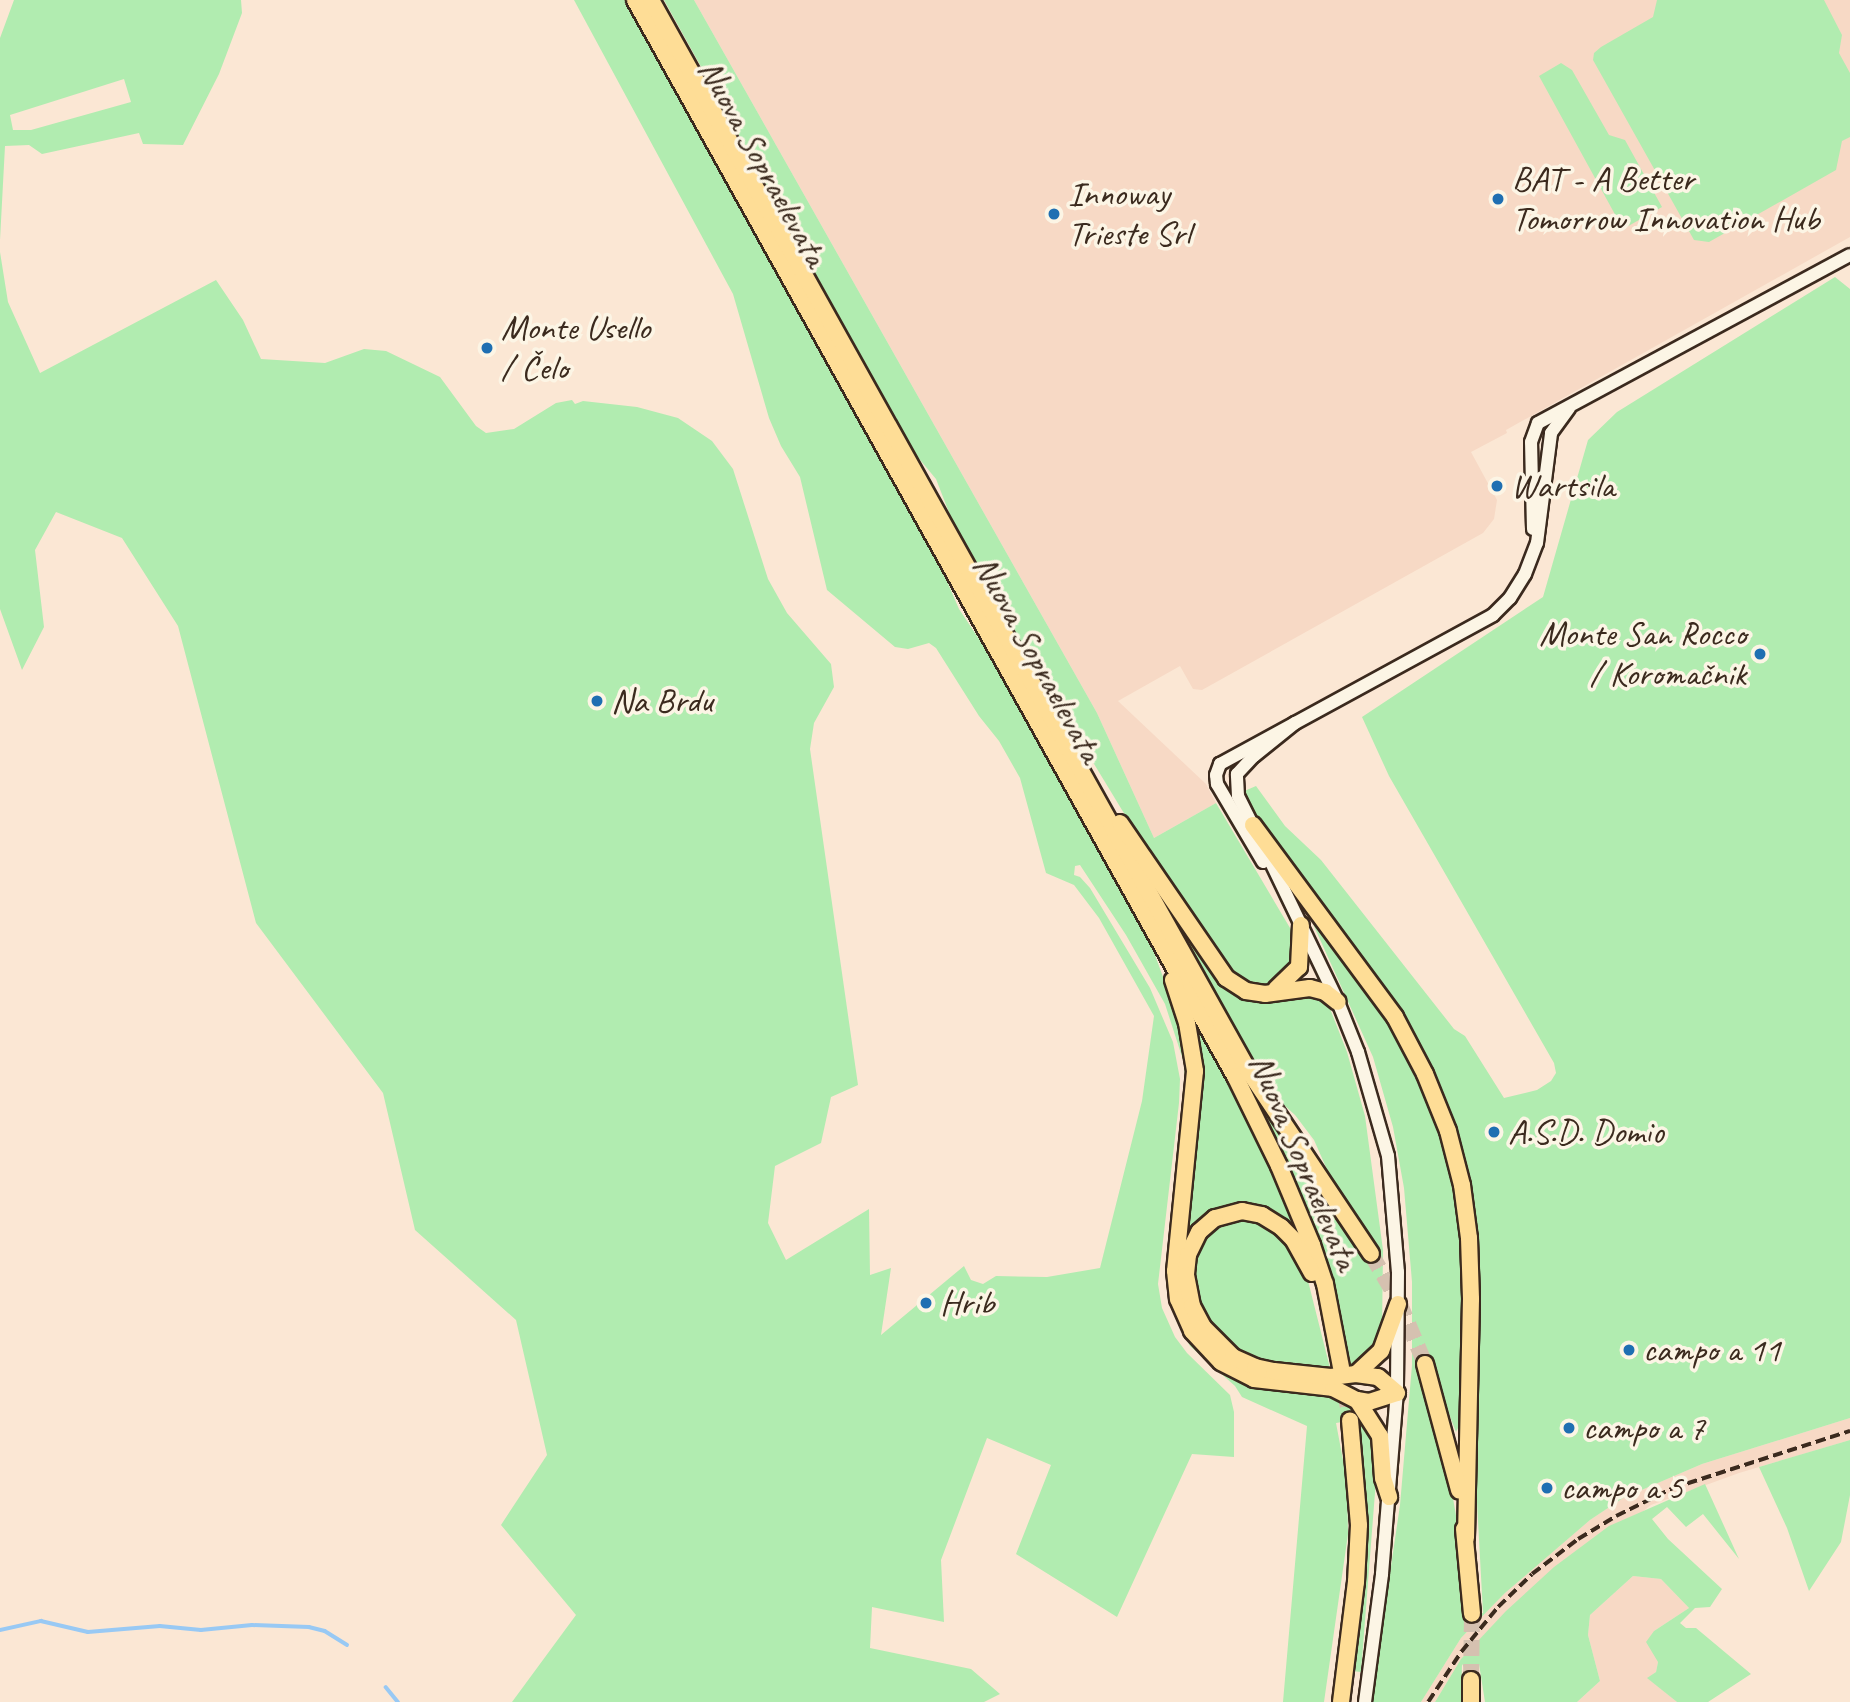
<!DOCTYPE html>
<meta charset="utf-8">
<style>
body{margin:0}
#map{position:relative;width:1850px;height:1702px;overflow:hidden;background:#fbe7d4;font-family:Caveat,sans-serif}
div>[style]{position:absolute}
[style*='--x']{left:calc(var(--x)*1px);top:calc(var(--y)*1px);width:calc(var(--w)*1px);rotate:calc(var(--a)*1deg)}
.built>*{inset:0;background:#f7d9c5}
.green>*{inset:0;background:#b1ecb0}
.stream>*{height:3.5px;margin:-1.75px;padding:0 1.75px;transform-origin:1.75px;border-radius:1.75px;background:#98c9f4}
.trunk-tunnel>*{height:16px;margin-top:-8px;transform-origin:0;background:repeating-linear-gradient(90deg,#d5c1b0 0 16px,transparent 0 24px)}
.roads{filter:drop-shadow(2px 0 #3b2a1e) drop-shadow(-2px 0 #3b2a1e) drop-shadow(0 2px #3b2a1e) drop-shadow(0 -2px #3b2a1e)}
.tertiary>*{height:12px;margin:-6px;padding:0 6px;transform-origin:6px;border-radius:6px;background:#fcf5e5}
.secondary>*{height:12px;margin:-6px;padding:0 6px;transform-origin:6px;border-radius:6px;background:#fcf5e5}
.trunk>*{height:16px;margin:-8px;padding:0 8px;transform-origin:8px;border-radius:8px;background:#fedd96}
.rail>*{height:3.5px;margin-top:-1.75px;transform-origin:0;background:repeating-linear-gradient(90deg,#3b2a1e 0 10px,transparent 0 15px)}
.dots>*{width:19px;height:19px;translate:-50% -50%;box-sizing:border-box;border:4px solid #fcf5e5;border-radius:50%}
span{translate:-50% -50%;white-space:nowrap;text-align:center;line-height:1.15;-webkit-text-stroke:7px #fcf5e5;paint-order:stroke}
.street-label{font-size:35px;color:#3b2a1e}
.poi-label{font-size:35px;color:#3b2a1e}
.left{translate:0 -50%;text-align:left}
.right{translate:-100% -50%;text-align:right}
</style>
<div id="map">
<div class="built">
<i style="clip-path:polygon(694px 0,1850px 0,1850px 237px,1506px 430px,1507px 433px,1471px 452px,1497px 500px,1494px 519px,1483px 533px,1202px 690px,1193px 689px,1180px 666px,1118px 701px,1206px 784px,1216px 803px,1154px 838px,1097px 713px)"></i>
<i style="clip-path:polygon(1850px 1418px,1850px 1440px,1739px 1473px,1651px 1505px,1461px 1659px,1435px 1702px,1421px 1702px,1461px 1638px,1505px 1593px,1590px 1520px,1623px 1498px,1702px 1464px)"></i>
<i style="clip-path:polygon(1633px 1576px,1661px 1579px,1689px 1608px,1654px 1631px,1658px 1662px,1656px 1672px,1648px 1678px,1677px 1702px,1577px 1702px,1600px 1681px,1588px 1635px,1590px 1615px)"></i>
</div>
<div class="green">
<i style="clip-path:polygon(evenodd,14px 0,241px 0,242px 13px,219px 74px,183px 145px,143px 144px,139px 133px,42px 154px,29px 145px,5px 146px,0 240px,0 38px,14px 0,124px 79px,131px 102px,31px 130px,13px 130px,10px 115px,124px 79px)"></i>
<i style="clip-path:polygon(574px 0,628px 0,946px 579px,959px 609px,993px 660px,1151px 944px,1179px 1021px,1188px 1068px,1171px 1297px,1181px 1325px,1189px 1339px,1211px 1361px,1333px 1395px,1352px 1406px,1375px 1441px,1377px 1467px,1361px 1672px,1352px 1671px,1364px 1562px,1365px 1506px,1360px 1419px,1336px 1423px,1347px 1481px,1348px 1534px,1324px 1702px,1283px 1702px,1307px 1426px,1242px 1397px,1235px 1386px,1190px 1346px,1176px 1320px,1168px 1292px,1166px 1264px,1185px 1094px,1184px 1063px,1165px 1004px,1126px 935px,1080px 865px,1075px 866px,1074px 875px,1080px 877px,1090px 888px,1150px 988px,1173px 1042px,1180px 1079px,1179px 1103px,1158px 1284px,1162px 1308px,1175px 1337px,1187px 1353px,1230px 1395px,1234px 1412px,1234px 1457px,1192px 1454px,1117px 1617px,1016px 1554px,1051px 1465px,987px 1438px,941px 1560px,944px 1622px,872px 1607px,870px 1648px,971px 1669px,1000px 1694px,984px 1702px,512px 1702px,576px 1615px,501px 1525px,547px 1455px,516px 1320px,415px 1230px,383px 1093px,256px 923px,178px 626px,122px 538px,56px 512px,35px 550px,44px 627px,22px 670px,0 609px,0 252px,8px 302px,40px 373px,216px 280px,243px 320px,261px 359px,325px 363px,364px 349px,386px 351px,440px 377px,476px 426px,486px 433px,514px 429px,556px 403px,572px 400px,575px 404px,583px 401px,637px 407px,678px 418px,712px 441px,733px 469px,768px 579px,787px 613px,831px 664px,834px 687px,814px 723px,810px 749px,858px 1085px,831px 1097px,821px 1143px,775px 1166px,768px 1223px,786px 1260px,869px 1209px,870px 1275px,891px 1268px,881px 1335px,964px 1266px,971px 1280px,983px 1284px,996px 1276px,1047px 1277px,1100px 1268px,1142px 1101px,1154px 1016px,1099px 918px,1074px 885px,1046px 873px,1020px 778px,999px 741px,979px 716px,936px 648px,929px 643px,908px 649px,895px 647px,827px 590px,800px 477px,781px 446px,769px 418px,733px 294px)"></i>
<i style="clip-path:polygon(664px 0,694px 0,1097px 713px,1154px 838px,1216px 803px,1293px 933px,1294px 964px,1279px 983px,1259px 986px,1249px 984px,1227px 970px,1122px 810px,997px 604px,957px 533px,936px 479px,916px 455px)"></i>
<i style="clip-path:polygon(1657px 0,1824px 0,1842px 35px,1839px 53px,1850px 73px,1850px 137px,1842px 141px,1836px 170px,1709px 242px,1694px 240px,1593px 60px,1594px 53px,1601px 47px,1653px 17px)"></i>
<i style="clip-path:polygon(1561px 63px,1572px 70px,1609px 135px,1625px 140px,1662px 207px,1623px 229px,1539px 76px)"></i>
<i style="clip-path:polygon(1835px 277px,1850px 289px,1850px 1418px,1702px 1464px,1623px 1498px,1590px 1520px,1505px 1593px,1461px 1638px,1421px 1702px,1371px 1702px,1400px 1505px,1412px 1365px,1412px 1282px,1404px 1188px,1393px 1127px,1373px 1057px,1313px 924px,1321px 925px,1390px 1023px,1433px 1104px,1452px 1175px,1464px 1272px,1460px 1424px,1456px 1432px,1429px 1362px,1460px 1538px,1465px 1616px,1483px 1613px,1474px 1447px,1479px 1280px,1474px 1230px,1446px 1108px,1417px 1039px,1353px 947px,1261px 825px,1242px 792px,1256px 786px,1285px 826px,1321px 860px,1454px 1029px,1465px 1036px,1504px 1098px,1537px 1090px,1551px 1081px,1556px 1073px,1554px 1063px,1389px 776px,1362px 717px,1543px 597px,1588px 440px,1617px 412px)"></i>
<i style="clip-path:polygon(1147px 874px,1220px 979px,1311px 994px,1327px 1001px,1347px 1052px,1365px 1116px,1383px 1250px,1382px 1332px,1378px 1345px,1364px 1362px,1342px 1371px,1267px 1364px,1235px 1351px,1202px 1315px,1192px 1282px,1194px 1253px,1212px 1226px,1232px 1218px,1253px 1218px,1285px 1238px,1305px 1269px,1330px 1368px,1351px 1365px,1336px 1304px,1256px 1102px,1257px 1098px,1371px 1254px,1378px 1249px,1329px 1174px,1314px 1140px,1295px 1115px,1272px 1094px)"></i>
<i style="clip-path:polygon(1194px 1021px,1272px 1166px,1300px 1234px,1246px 1206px,1185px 1245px)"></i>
<i style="clip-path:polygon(1850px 1440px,1850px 1495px,1841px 1542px,1809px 1591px,1787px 1528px,1759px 1467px)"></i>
<i style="clip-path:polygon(1705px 1484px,1739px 1559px,1703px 1514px,1686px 1527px,1667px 1507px,1652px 1519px,1668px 1539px,1722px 1589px,1710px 1607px,1695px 1608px,1680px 1623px,1686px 1628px,1696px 1628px,1751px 1674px,1708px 1702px,1677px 1702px,1647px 1678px,1656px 1672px,1658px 1662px,1646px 1642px,1654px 1631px,1689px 1608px,1661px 1579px,1633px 1576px,1590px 1615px,1588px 1635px,1600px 1681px,1577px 1702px,1485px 1702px,1479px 1664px,1471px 1680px,1462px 1664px,1461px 1702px,1435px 1702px,1461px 1659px,1506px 1611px,1554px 1567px,1609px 1526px)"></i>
</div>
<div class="stream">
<i style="--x:0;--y:1630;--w:42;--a:-12.4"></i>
<i style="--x:41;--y:1621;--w:48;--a:13.2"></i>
<i style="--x:88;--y:1632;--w:72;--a:-4.8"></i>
<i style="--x:160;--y:1626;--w:41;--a:5.6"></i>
<i style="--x:201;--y:1630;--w:51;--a:-5.6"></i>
<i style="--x:252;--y:1625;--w:57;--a:2"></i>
<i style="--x:309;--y:1627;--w:16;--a:14"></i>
<i style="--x:325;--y:1631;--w:26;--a:32"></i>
<i style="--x:386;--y:1687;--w:19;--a:51"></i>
</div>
<div class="trunk-tunnel">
<i style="--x:1371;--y:1254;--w:56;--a:59.7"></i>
<i style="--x:1399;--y:1302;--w:67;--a:67.2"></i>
<i style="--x:1341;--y:1367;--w:54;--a:80.4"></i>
<i style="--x:1471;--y:1680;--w:66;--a:-89.1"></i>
</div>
<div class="roads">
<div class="tertiary">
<i style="--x:1533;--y:529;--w:87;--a:-91.3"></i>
<i style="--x:1531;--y:442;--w:20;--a:-70"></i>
<i style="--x:1538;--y:423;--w:354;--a:-28.3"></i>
<i style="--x:1256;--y:832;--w:40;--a:-116.6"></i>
<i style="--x:1238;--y:796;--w:22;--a:-93"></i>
<i style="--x:1237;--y:774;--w:25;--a:-47"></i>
<i style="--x:1254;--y:756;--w:53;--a:-38.8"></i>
<i style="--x:1264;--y:848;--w:171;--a:64.3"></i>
<i style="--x:1338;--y:1002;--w:54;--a:68.2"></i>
<i style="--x:1358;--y:1052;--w:108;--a:73.9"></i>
<i style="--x:1388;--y:1156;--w:116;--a:85.1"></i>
<i style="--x:1398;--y:1272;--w:121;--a:90.5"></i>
<i style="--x:1263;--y:862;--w:91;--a:-120.5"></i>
<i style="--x:1217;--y:784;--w:9;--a:-96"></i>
<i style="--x:1216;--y:775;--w:12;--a:-70"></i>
<i style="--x:1220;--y:764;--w:311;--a:-28.6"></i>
<i style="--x:1493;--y:615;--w:24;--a:-45"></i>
<i style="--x:1510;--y:598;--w:28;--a:-58"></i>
<i style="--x:1525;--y:574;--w:33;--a:-69"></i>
<i style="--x:1537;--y:543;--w:111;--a:-82.7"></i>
<i style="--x:1551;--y:433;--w:31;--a:-54"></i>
</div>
<div class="secondary">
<i style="--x:1365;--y:1702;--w:129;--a:-82.4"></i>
<i style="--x:1382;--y:1574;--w:182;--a:-85.3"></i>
</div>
<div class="trunk">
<i style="--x:635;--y:0;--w:1232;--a:60.86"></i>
<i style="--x:1235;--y:1076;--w:100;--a:63.9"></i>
<i style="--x:1279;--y:1166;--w:86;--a:67.3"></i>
<i style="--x:1312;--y:1245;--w:41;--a:71.6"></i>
<i style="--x:1325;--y:1284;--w:85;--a:79.1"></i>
<i style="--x:651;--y:0;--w:1225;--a:60.84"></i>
<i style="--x:1248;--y:1070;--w:221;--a:56.2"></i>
<i style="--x:1120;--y:823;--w:188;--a:55.6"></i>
<i style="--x:1226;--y:978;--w:24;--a:33"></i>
<i style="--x:1246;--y:991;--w:19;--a:9"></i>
<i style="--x:1265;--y:994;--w:45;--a:-7.6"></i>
<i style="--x:1310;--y:988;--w:16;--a:15"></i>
<i style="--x:1325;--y:992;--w:16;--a:38"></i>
<i style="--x:1253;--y:825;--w:239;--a:53.5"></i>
<i style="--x:1395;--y:1017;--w:64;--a:62.2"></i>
<i style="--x:1425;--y:1074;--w:61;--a:68"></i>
<i style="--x:1448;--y:1131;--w:56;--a:75.5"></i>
<i style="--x:1462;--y:1185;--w:53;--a:82.5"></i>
<i style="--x:1469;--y:1238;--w:61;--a:88.1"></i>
<i style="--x:1471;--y:1299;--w:239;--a:91.2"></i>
<i style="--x:1173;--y:980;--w:45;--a:72"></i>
<i style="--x:1187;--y:1023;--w:49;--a:80.5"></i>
<i style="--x:1195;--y:1071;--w:201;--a:95.7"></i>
<i style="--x:1175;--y:1271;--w:28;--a:84"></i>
<i style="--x:1178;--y:1299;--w:35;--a:66"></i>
<i style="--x:1192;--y:1331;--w:42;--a:46.9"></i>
<i style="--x:1221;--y:1362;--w:37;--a:27"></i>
<i style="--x:1254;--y:1379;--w:80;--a:6.5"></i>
<i style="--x:1333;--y:1388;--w:27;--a:27"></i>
<i style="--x:1357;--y:1400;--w:12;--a:9"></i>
<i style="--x:1369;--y:1402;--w:29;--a:-18"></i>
<i style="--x:1276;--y:989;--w:32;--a:-44"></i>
<i style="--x:1299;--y:967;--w:42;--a:-87.3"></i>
<i style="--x:1312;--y:1273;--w:38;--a:-119"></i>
<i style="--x:1294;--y:1240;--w:18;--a:-135"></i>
<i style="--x:1281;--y:1227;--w:22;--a:-148"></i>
<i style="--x:1262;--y:1215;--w:20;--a:-169"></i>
<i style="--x:1242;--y:1211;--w:28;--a:165"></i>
<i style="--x:1215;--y:1218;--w:21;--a:139"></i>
<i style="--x:1199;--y:1232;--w:25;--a:116"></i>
<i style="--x:1188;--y:1255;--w:20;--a:96"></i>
<i style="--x:1186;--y:1275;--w:32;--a:79"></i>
<i style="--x:1192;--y:1306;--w:24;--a:62"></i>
<i style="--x:1203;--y:1327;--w:42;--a:45"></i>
<i style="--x:1233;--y:1357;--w:24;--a:24"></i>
<i style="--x:1255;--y:1367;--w:19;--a:12"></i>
<i style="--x:1274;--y:1371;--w:57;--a:6"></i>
<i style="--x:1331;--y:1377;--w:25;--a:-7"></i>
<i style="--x:1356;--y:1374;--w:22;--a:8"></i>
<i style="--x:1378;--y:1377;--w:25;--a:40"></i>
<i style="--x:1425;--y:1364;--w:131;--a:74.9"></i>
<i style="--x:1356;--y:1374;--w:34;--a:-43"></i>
<i style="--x:1381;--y:1351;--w:50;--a:-70.1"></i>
<i style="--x:1357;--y:1400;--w:43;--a:57.4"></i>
<i style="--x:1380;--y:1436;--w:42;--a:85.9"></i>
<i style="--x:1383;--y:1478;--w:20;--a:72"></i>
<i style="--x:1464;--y:1529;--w:85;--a:84.6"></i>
<i style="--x:1341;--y:1702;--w:121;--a:-82.9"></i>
<i style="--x:1356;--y:1582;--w:57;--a:-87"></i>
<i style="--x:1359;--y:1525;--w:105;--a:-94.9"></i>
<i style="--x:1471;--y:1702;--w:22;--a:-90"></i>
</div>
</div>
<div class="rail">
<i style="--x:1428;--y:1702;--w:60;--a:-56.6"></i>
<i style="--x:1461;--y:1652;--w:58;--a:-50.6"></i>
<i style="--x:1498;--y:1607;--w:47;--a:-44.1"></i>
<i style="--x:1532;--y:1574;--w:58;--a:-37.3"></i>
<i style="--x:1578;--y:1539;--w:44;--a:-31.2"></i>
<i style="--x:1616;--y:1516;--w:64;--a:-26.2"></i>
<i style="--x:1673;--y:1488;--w:186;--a:-17.9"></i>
</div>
<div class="dots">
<i style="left:1498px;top:199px;background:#1f6fb2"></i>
<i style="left:1054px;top:214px;background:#1f6fb2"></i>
<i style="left:487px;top:348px;background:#1f6fb2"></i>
<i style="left:1497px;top:486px;background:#1f6fb2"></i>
<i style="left:1760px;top:654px;background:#1f6fb2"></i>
<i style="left:597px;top:701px;background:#1f6fb2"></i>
<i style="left:1494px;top:1132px;background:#1f6fb2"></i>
<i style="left:926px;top:1303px;background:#1f6fb2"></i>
<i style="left:1629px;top:1350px;background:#1f6fb2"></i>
<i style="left:1569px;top:1428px;background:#1f6fb2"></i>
<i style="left:1547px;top:1488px;background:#1f6fb2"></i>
</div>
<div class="street-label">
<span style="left:763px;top:163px;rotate:61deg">Nuova Sopraelevata</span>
<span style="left:1038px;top:659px;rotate:61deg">Nuova Sopraelevata</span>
<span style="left:1304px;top:1162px;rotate:67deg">Nuova Sopraelevata</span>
</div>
<div class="poi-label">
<span class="left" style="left:1512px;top:199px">BAT - A Better<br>Tomorrow Innovation Hub</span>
<span class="left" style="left:1068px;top:214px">Innoway<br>Trieste Srl</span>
<span class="left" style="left:501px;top:348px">Monte Usello<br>/ Čelo</span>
<span class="left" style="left:1511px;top:486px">Wartsila</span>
<span class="right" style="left:1746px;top:654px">Monte San Rocco<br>/ Koromačnik</span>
<span class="left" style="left:611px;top:701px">Na Brdu</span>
<span class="left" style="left:1508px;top:1132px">A.S.D. Domio</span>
<span class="left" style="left:940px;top:1303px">Hrib</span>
<span class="left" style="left:1643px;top:1350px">campo a 11</span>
<span class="left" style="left:1583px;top:1428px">campo a 7</span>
<span class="left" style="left:1561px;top:1488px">campo a 5</span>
</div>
</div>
